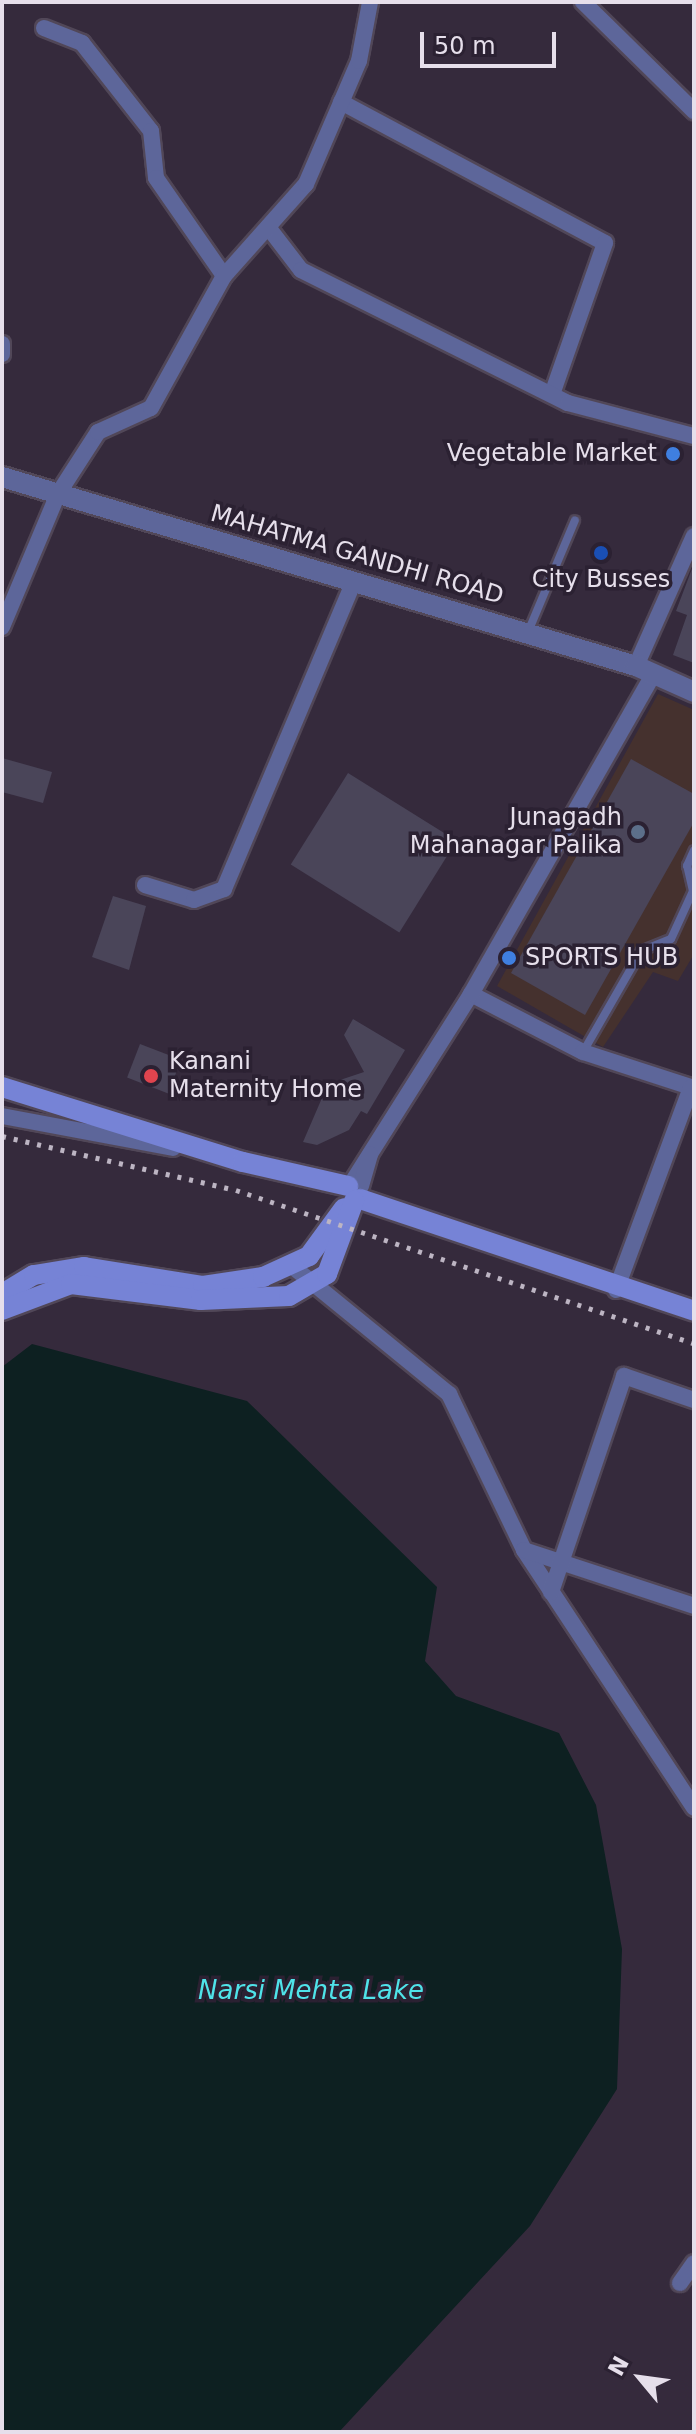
<!DOCTYPE html>
<style>
body{margin:0}
#map{position:relative;width:696px;height:2434px;overflow:hidden;background:#352a3c;font-family:"DejaVu Sans",sans-serif}
div>[style]{position:absolute}
[style*='--x']{left:calc(var(--x)*1px);top:calc(var(--y)*1px);width:calc(var(--w)*1px);rotate:calc(var(--a)*1deg)}
.commercial>*{inset:0;background:#45312e}
.water>*{inset:0;background:#0d2021}
.building>*{inset:0;background:#4a4559;transform-origin:0 0}
.roads{filter:drop-shadow(2px 0 #514758) drop-shadow(-2px 0 #514758) drop-shadow(0 2px #514758) drop-shadow(0 -2px #514758)}
.service>*{height:8px;margin:-4px;padding:0 4px;transform-origin:4px;border-radius:4px;background:#5d669a}
.minor>*{height:16px;margin:-8px;padding:0 8px;transform-origin:8px;border-radius:8px;background:#5d669a}
.tertiary>*{height:20px;margin:-10px;padding:0 10px;transform-origin:10px;border-radius:10px;background:#5d669a}
.secondary>*{height:20px;margin:-10px;padding:0 10px;transform-origin:10px;border-radius:10px;background:#7683d6}
.rail>*{height:5px;margin-top:-2.5px;transform-origin:0;background:repeating-linear-gradient(90deg,#bdb5c3 0 4px,transparent 0 12px)}
.dots>*{width:22px;height:22px;translate:-50% -50%;box-sizing:border-box;border:4px solid #2b2132;border-radius:50%}
span{translate:-50% -50%;white-space:nowrap;text-align:center;line-height:1.15;-webkit-text-stroke:7px #2b2132;paint-order:stroke}
.poi-label{font-size:24px;color:#e6dfeb}
.right{translate:-100% -50%;text-align:right}
.left{translate:0 -50%;text-align:left}
.street-label{font-size:24px;color:#e6dfeb}
.water-label{font-size:26px;color:#4fe3e9;font-style:italic}
.frame{position:absolute;inset:0;border:4px solid #e6dfeb;pointer-events:none}
.north{position:absolute;left:600px;top:2338px;width:80px;height:80px;-webkit-text-stroke:6px #2b2132;paint-order:stroke;rotate:299deg;font-size:22px;font-weight:700;line-height:32px;text-align:center;color:#e6dfeb}
.north::after{content:'';display:block;margin:auto;width:28px;height:36px;background:#e6dfeb;clip-path:polygon(50% 0,100% 100%,50% 72%,0 100%)}
.scale{position:absolute;left:420px;top:32px;width:136px;height:36px;box-sizing:border-box;border:4px solid #e6dfeb;border-top:0;padding-left:10px;font-size:24px;line-height:28px;white-space:nowrap;color:#e6dfeb;-webkit-text-stroke:6px #2b2132;paint-order:stroke}
</style>
<div id="map">
<div class="commercial">
<i style="clip-path:polygon(658px 694px,694px 710px,694px 954px,678px 981px,653px 972px,603px 1047px,497px 986px)"></i>
</div>
<div class="water">
<i style="clip-path:polygon(32px 1344px,247px 1401px,437px 1587px,425px 1661px,456px 1696px,559px 1733px,596px 1805px,622px 1949px,617px 2089px,530px 2226px,339px 2432px,2px 2432px,2px 1367px)"></i>
</div>
<div class="building">
<i style="clip-path:polygon(693px 566px,694px 566px,694px 663px,673px 655px,687px 615px,676px 611px)"></i>
<i style="clip-path:polygon(2px 758px,52px 772px,43px 803px,2px 792px)"></i>
<i style="clip-path:polygon(631px 759px,694px 794px,694px 822px,585px 1015px,511px 973px)"></i>
<i style="left:348px;top:773px;width:128px;height:108px;rotate:32deg"></i>
<i style="clip-path:polygon(113px 896px,146px 906px,129px 970px,92px 957px)"></i>
<i style="clip-path:polygon(353px 1019px,405px 1050px,367px 1114px,361px 1111px,349px 1130px,317px 1145px,303px 1142px,328px 1084px,364px 1072px,344px 1035px)"></i>
<i style="left:140px;top:1044px;width:44px;height:36px;rotate:21deg"></i>
</div>
<div class="roads">
<div class="service">
<i style="--x:528;--y:632;--w:121;--a:-67.2"></i>
<i style="--x:583;--y:1052;--w:116;--a:-60.1"></i>
<i style="--x:641;--y:951;--w:32;--a:-22"></i>
<i style="--x:671;--y:939;--w:53;--a:-65.4"></i>
<i style="--x:693;--y:891;--w:26;--a:-103"></i>
<i style="--x:687;--y:866;--w:17;--a:-66"></i>
</div>
<div class="minor">
<i style="--x:583;--y:2;--w:156;--a:44.5"></i>
<i style="--x:44;--y:28;--w:41;--a:21.5"></i>
<i style="--x:82;--y:43;--w:112;--a:51.9"></i>
<i style="--x:151;--y:131;--w:47;--a:83.9"></i>
<i style="--x:156;--y:178;--w:119;--a:55.2"></i>
<i style="--x:341;--y:102;--w:299;--a:28.1"></i>
<i style="--x:605;--y:243;--w:160;--a:109.3"></i>
<i style="--x:268;--y:227;--w:54;--a:52.5"></i>
<i style="--x:301;--y:270;--w:298;--a:26.5"></i>
<i style="--x:568;--y:403;--w:130;--a:14.7"></i>
<i style="--x:2;--y:344;--w:10;--a:90"></i>
<i style="--x:2;--y:627;--w:144;--a:-67.2"></i>
<i style="--x:58;--y:494;--w:74;--a:-57.2"></i>
<i style="--x:98;--y:432;--w:58;--a:-24.4"></i>
<i style="--x:151;--y:408;--w:151;--a:-61.1"></i>
<i style="--x:224;--y:276;--w:123;--a:-48.3"></i>
<i style="--x:306;--y:184;--w:134;--a:-66.7"></i>
<i style="--x:359;--y:61;--w:60;--a:-79.4"></i>
<i style="--x:636;--y:666;--w:142;--a:-66"></i>
<i style="--x:145;--y:885;--w:51;--a:17"></i>
<i style="--x:194;--y:900;--w:32;--a:-20"></i>
<i style="--x:224;--y:889;--w:334;--a:-67.1"></i>
<i style="--x:471;--y:994;--w:126;--a:27.4"></i>
<i style="--x:583;--y:1052;--w:117;--a:18"></i>
<i style="--x:2;--y:1116;--w:174;--a:10.6"></i>
<i style="--x:351;--y:1184;--w:225;--a:-57.7"></i>
<i style="--x:471;--y:994;--w:367;--a:-60.3"></i>
<i style="--x:361;--y:1186;--w:33;--a:-74"></i>
<i style="--x:292;--y:1266;--w:203;--a:39.2"></i>
<i style="--x:449;--y:1394;--w:173;--a:64.3"></i>
<i style="--x:524;--y:1550;--w:309;--a:56.6"></i>
<i style="--x:616;--y:1290;--w:216;--a:-69.7"></i>
<i style="--x:524;--y:1550;--w:179;--a:18.2"></i>
<i style="--x:551;--y:1592;--w:228;--a:-71.3"></i>
<i style="--x:624;--y:1376;--w:74;--a:18.9"></i>
<i style="--x:680;--y:2283;--w:24;--a:-55"></i>
</div>
<div class="tertiary">
<i style="--x:2;--y:477;--w:662;--a:16.6"></i>
<i style="--x:636;--y:666;--w:64;--a:24.1"></i>
</div>
<div class="secondary">
<i style="--x:2;--y:1087;--w:252;--a:17.3"></i>
<i style="--x:243;--y:1162;--w:108;--a:12.9"></i>
<i style="--x:360;--y:1199;--w:352;--a:18.5"></i>
<i style="--x:2;--y:1294;--w:37;--a:-31"></i>
<i style="--x:34;--y:1275;--w:51;--a:-9.1"></i>
<i style="--x:84;--y:1267;--w:121;--a:9.1"></i>
<i style="--x:203;--y:1286;--w:61;--a:-8.5"></i>
<i style="--x:263;--y:1277;--w:51;--a:-24.5"></i>
<i style="--x:309;--y:1256;--w:59;--a:-53.9"></i>
<i style="--x:2;--y:1310;--w:74;--a:-20.6"></i>
<i style="--x:71;--y:1284;--w:131;--a:7"></i>
<i style="--x:201;--y:1300;--w:88;--a:-2.6"></i>
<i style="--x:289;--y:1296;--w:44;--a:-30.1"></i>
<i style="--x:327;--y:1274;--w:78;--a:-69.7"></i>
</div>
</div>
<div class="rail">
<i style="--x:2;--y:1136;--w:240;--a:13"></i>
<i style="--x:236;--y:1190;--w:483;--a:18.5"></i>
</div>
<div class="dots">
<i style="left:673px;top:454px;background:#3f7fe0"></i>
<i style="left:601px;top:553px;background:#1a4fb4"></i>
<i style="left:638px;top:832px;background:#5c6f8a"></i>
<i style="left:509px;top:958px;background:#3f7fe0"></i>
<i style="left:151px;top:1076px;background:#e0444e"></i>
</div>
<div class="poi-label">
<span class="right" style="left:657px;top:454px">Vegetable Market</span>
<span style="left:601px;top:580px">City Busses</span>
<span class="right" style="left:622px;top:832px">Junagadh<br>Mahanagar Palika</span>
<span class="left" style="left:525px;top:958px">SPORTS HUB</span>
<span class="left" style="left:169px;top:1076px">Kanani<br>Maternity Home</span>
</div>
<div class="street-label">
<span style="left:357px;top:555px;rotate:16deg">MAHATMA GANDHI ROAD</span>
</div>
<div class="water-label">
<span style="left:311px;top:1991px">Narsi Mehta Lake</span>
</div>
<div class="frame"></div>
<div class="north">N</div>
<div class="scale">50 m</div>
</div>
